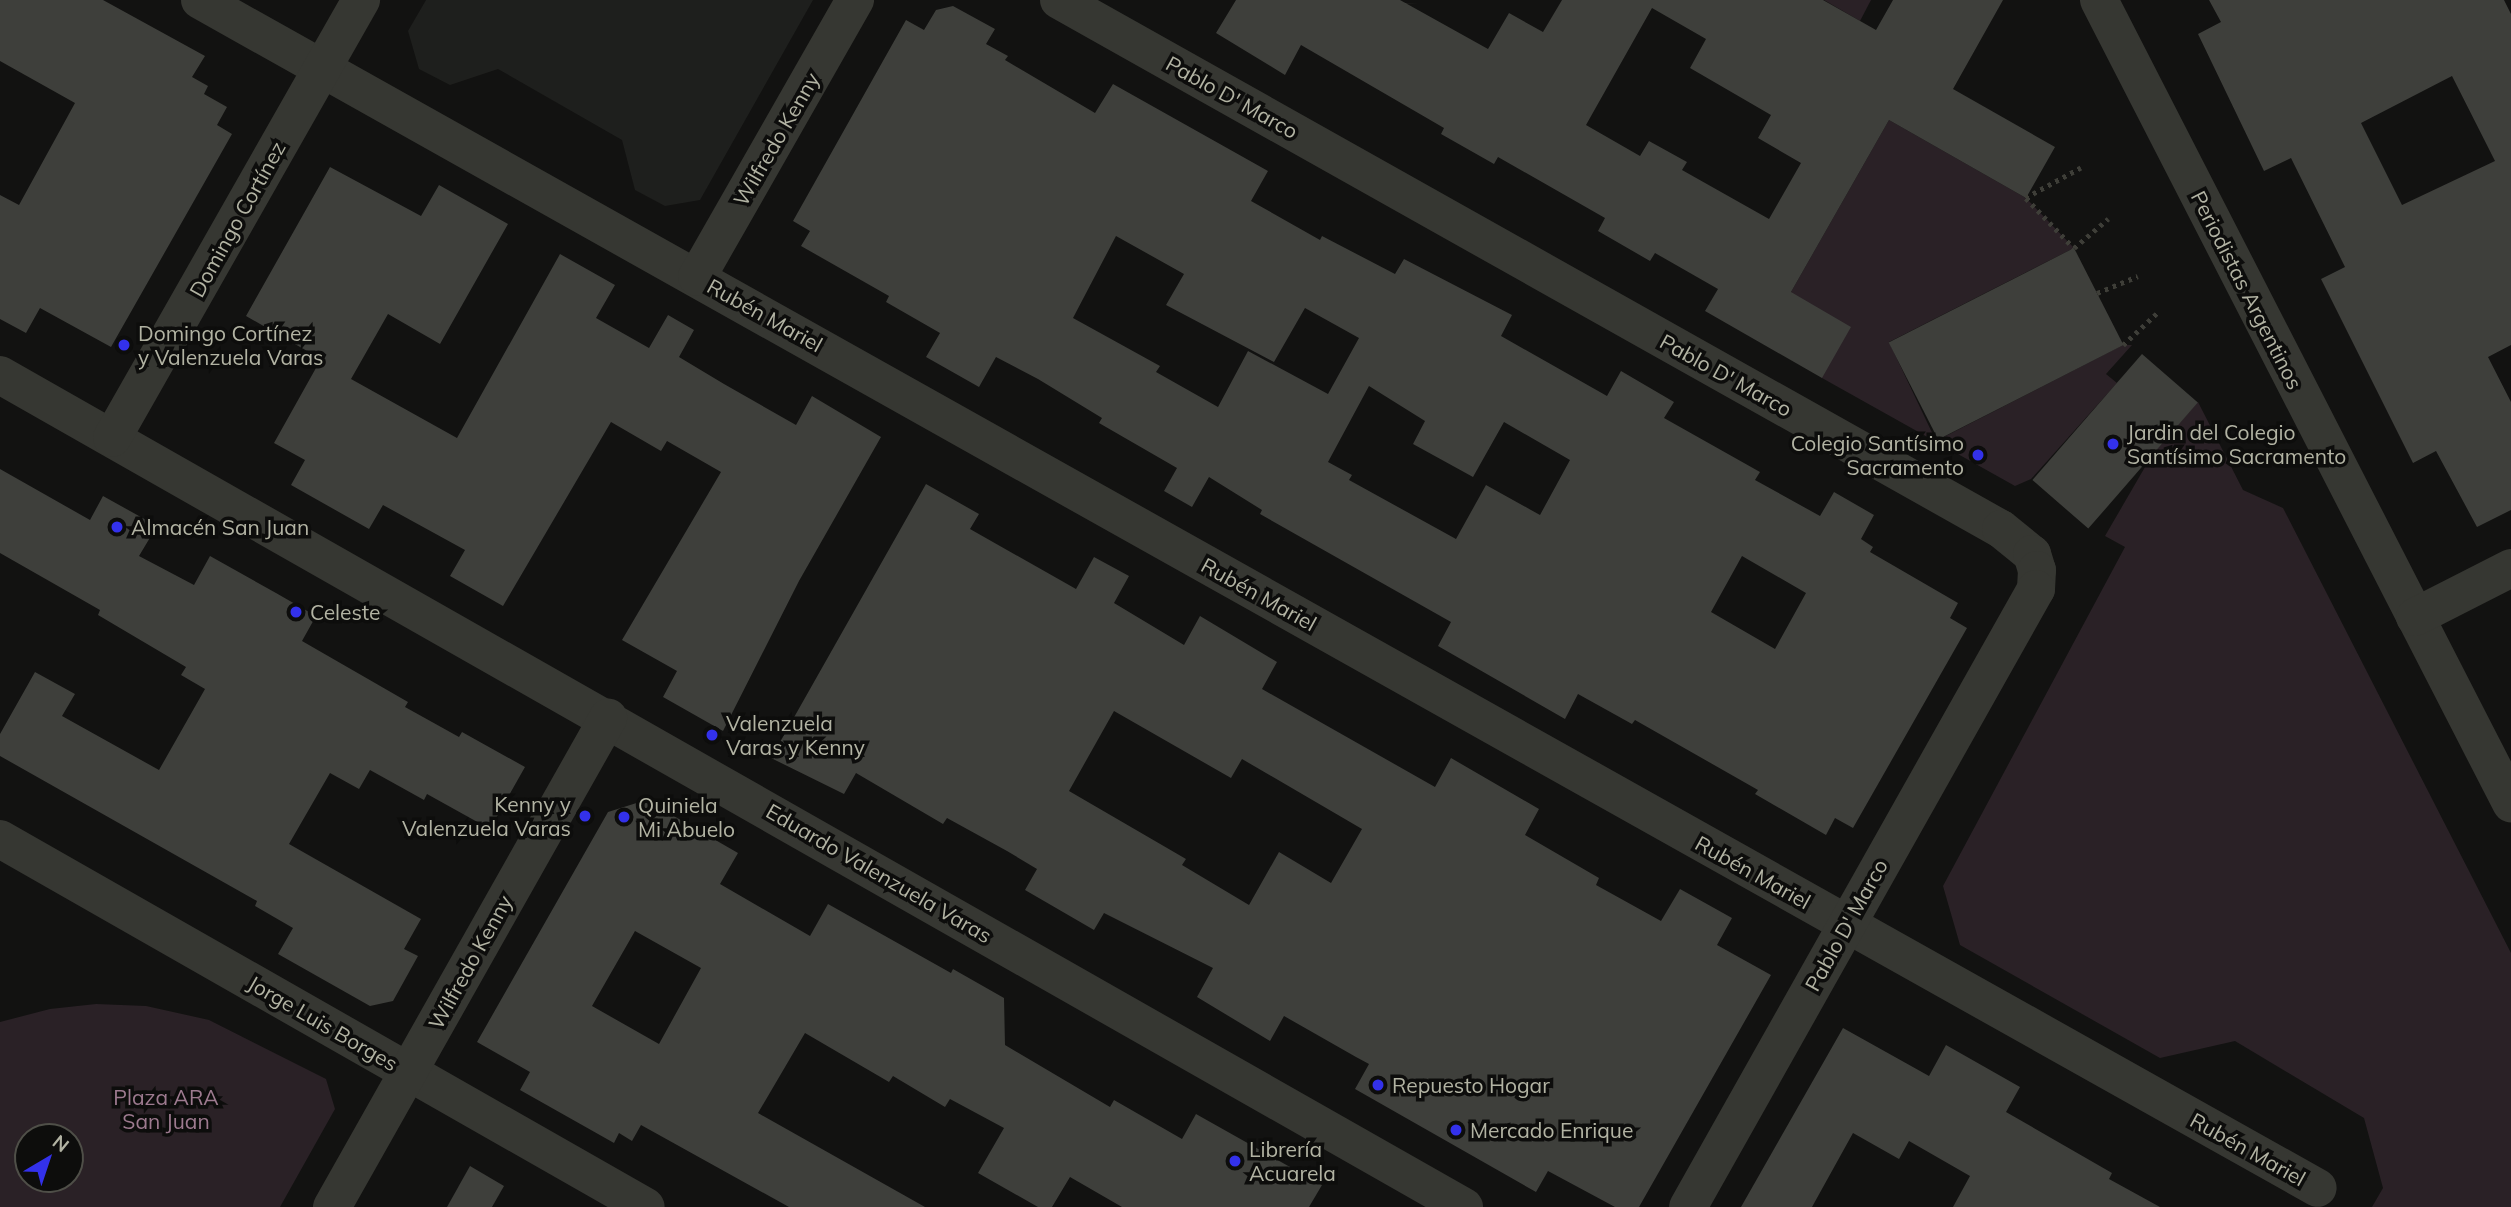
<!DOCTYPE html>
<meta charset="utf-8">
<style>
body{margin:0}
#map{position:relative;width:2511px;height:1207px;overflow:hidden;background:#121211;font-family:Mulish,sans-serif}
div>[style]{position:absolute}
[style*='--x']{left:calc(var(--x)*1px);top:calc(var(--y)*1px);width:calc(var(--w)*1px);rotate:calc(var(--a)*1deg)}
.built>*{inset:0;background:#1e1f1d}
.green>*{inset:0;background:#2a2126}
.building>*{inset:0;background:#3e3f3b;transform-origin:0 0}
.path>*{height:4.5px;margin-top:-2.25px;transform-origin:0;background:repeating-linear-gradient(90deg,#3e3e38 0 3.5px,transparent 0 8.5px)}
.minor>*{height:38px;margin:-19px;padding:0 19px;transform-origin:19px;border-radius:19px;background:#363732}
.dots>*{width:19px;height:19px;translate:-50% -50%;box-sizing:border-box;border:4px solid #0d0d0c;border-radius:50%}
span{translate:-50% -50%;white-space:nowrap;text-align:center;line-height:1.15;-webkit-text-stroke:7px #0d0d0c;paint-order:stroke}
.street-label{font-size:21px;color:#b2b3a3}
.poi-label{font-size:21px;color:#b2b3a3}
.left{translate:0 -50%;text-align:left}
.right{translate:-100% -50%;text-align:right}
.park-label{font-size:21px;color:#9d7a8f}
.north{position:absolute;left:14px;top:1123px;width:70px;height:70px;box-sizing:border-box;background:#0d0d0c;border:2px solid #4f4f48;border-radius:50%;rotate:39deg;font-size:19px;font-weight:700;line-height:28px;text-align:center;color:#b2b3a3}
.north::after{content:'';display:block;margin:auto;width:24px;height:32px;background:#3331eb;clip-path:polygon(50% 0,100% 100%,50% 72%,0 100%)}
</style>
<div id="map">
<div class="built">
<i style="clip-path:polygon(426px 0,813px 0,700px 200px,665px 206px,635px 190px,622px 140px,498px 69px,450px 85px,419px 69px,408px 31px)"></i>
</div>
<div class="green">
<i style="clip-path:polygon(1824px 0,1871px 0,1860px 21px)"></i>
<i style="clip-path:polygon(1889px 120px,2026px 198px,2074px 248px,1889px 342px,1936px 441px,2123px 345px,2132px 345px,2106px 374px,2117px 383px,2031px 479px,2015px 486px,1822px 378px,1791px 292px)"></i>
<i style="clip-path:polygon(2198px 402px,2243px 490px,2283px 508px,2511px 953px,2511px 1207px,2372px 1207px,2383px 1188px,2364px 1118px,2235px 1041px,2160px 1058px,1960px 945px,1943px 886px,2125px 547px,2105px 536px,2152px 455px)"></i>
<i style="clip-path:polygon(evenodd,96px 1004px,146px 1006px,209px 1020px,326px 1079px,335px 1109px,280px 1207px,0 1207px,0 1022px,50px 1009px,96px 1004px,28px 1137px,70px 1137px,70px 1179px,28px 1179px,28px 1137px)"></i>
</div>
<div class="building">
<i style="clip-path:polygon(0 0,103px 0,205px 56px,192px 77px,208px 86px,204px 94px,227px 107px,217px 125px,232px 134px,111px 347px,40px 308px,26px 333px,0 319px,0 195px,19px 205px,75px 103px,0 61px)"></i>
<i style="clip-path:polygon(evenodd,1236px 0,1400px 0,1488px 49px,1509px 13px,1543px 32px,1562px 0,1823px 0,1876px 30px,1893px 0,2003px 0,1953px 89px,2055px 147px,2026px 198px,1889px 120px,1791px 292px,1851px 327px,1822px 378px,1705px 311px,1718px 289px,1655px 253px,1650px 261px,1598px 231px,1605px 218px,1498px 157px,1494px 164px,1441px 134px,1444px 128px,1301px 45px,1285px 75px,1216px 33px,1236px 0,1652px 8px,1706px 39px,1690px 68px,1771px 115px,1758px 138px,1801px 163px,1769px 219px,1682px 170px,1687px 162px,1649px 141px,1640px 156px,1586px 125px,1652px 8px)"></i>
<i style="clip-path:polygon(evenodd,2209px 0,2504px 0,2511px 14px,2511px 345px,2488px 357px,2511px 402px,2511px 510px,2477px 527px,2436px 451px,2413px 463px,2321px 279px,2345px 267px,2291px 158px,2264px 171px,2198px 34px,2221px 22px,2209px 0,2452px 76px,2495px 161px,2402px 205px,2361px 123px,2452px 76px)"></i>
<i style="clip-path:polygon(evenodd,953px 6px,995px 29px,986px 44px,1008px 56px,1005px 60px,1095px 113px,1113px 84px,1268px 171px,1251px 201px,1320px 240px,1322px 236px,1395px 274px,1404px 259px,1512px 315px,1501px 336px,1607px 396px,1621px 371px,1674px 402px,1664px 418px,1760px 472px,1755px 480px,1820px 516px,1834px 492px,1874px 515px,1861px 539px,1873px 547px,1870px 552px,1958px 603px,1950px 618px,1967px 628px,1853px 828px,1835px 818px,1826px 835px,1755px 794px,1758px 790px,1635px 720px,1632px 724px,1578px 694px,1565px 719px,1438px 646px,1451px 622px,1260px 514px,1262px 510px,1209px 477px,1192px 507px,1164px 491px,1177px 468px,1099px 423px,1102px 418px,1038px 379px,996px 357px,979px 387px,926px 357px,940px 333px,886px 302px,889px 296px,801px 246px,810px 231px,793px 221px,906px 20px,924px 30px,936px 10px,953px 6px,1116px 236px,1184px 274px,1166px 305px,1274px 362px,1305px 308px,1359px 338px,1328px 394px,1248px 351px,1218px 407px,1156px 372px,1160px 366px,1073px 318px,1116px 236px,953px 6px,1369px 386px,1425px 421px,1413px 444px,1473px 477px,1504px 422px,1570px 460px,1540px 515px,1486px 485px,1456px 539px,1349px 480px,1352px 475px,1328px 462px,1369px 386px,953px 6px,1742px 556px,1806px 593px,1775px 649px,1711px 612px,1742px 556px)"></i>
<i style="clip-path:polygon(330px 167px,421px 216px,439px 185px,508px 224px,440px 344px,388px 314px,351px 379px,457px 438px,560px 254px,615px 285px,596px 318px,649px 348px,668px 315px,694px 330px,679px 357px,724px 384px,796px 425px,812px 396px,881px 437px,799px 581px,723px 731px,663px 697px,677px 671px,622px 640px,721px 472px,667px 441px,661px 451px,611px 422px,503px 606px,450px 576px,465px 550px,383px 505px,369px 529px,291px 485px,305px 460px,274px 443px,321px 359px,246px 316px)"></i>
<i style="left:2074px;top:248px;width:109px;height:208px;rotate:63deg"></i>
<i style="left:2142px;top:354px;width:74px;height:167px;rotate:41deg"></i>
<i style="clip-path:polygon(0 469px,90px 520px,103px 496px,157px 526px,139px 556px,194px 585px,210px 556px,276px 593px,316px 616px,302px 641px,408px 702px,405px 707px,459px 737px,462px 732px,525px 767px,490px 829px,427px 794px,424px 800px,370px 770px,359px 789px,330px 773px,289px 844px,421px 919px,404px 949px,418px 956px,393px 1001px,370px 1006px,278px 954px,293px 928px,255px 906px,257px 901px,0 756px,0 734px,35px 672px,75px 694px,62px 716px,159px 770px,205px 689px,181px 675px,186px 667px,98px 615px,100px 610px,0 553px)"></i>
<i style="clip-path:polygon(evenodd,926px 484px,979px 514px,970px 529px,1076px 589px,1094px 557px,1129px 576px,1114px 603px,1184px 645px,1200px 616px,1277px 662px,1262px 689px,1435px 787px,1451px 758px,1539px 809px,1525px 835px,1599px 878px,1596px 885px,1661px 921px,1680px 889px,1732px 918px,1717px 945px,1771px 975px,1639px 1207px,1615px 1207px,1548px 1171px,1536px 1192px,1355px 1089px,1369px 1064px,1356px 1057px,1284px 1016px,1270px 1041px,1197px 997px,1213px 968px,1104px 913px,1094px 930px,1025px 890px,1037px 869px,1007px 851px,947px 818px,943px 824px,856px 773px,844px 794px,771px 758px,926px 484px,1114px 711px,1231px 778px,1242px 759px,1362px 829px,1331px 883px,1279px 852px,1249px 905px,1182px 865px,1186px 859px,1069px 791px,1114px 711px)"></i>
<i style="clip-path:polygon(evenodd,646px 800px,738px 853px,720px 884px,810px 936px,828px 904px,951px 973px,953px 969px,1004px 998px,1005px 1045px,1110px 1107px,1114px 1100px,1182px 1139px,1196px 1114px,1322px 1185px,1309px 1207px,1122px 1207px,1070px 1177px,1052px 1207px,1038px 1207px,978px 1173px,1004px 1128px,950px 1099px,945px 1107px,893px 1076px,889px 1082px,805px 1033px,758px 1113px,925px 1207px,789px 1207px,641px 1125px,632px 1141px,619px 1133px,614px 1143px,520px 1090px,530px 1072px,477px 1042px,608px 812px,646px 800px,635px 931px,701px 968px,659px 1044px,592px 1006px,635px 931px)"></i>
<i style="clip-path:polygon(1843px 1028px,1929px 1076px,1946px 1045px,2020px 1087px,2006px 1112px,2112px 1173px,2109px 1179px,2160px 1207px,1953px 1207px,1970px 1176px,1909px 1141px,1899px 1159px,1853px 1133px,1812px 1207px,1741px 1207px)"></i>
<i style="clip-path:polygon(470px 1166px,504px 1186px,492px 1207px,447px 1207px)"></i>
</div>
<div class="path">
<i style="--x:2081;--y:168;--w:63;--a:151.4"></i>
<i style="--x:2026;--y:198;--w:69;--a:46.2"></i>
<i style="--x:2074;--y:248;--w:45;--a:-40.5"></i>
<i style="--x:2097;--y:293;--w:44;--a:-22.5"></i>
<i style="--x:2123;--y:345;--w:47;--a:-43.3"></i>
</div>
<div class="minor">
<i style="--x:200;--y:0;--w:2428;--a:29.29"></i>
<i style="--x:1059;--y:0;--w:1080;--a:29.32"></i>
<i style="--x:2001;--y:529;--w:40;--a:39"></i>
<i style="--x:2032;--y:554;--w:17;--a:73"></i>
<i style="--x:2037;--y:570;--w:19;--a:93"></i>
<i style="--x:2036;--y:589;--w:709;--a:119.38"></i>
<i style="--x:2099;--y:0;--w:903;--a:62.84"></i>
<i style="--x:697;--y:277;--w:319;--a:-60.3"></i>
<i style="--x:0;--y:375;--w:1684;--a:29.61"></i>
<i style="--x:112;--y:438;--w:504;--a:-60.38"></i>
<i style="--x:2415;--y:617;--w:108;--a:-27"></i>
<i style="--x:0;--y:839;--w:743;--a:29.67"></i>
<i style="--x:332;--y:1207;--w:562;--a:-60.56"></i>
</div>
<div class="dots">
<i style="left:124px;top:345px;background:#3331eb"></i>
<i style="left:2113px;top:444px;background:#3331eb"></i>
<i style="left:1978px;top:455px;background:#3331eb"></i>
<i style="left:117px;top:527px;background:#3331eb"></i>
<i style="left:296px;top:612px;background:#3331eb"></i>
<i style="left:712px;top:735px;background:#3331eb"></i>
<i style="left:585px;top:816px;background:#3331eb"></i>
<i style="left:624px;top:817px;background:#3331eb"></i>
<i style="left:1378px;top:1085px;background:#3331eb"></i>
<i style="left:1456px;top:1130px;background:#3331eb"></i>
<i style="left:1235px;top:1161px;background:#3331eb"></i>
</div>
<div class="street-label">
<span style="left:1232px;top:97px;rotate:29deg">Pablo D' Marco</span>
<span style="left:776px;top:139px;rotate:-60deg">Wilfredo Kenny</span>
<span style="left:237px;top:219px;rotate:-61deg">Domingo Cortínez</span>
<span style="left:2247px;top:290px;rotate:63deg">Periodistas Argentinos</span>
<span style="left:765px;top:315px;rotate:29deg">Rubén Mariel</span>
<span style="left:1726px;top:375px;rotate:29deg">Pablo D' Marco</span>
<span style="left:1259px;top:594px;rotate:29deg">Rubén Mariel</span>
<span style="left:1753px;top:872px;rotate:29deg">Rubén Mariel</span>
<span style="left:879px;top:873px;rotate:30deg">Eduardo Valenzuela Varas</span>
<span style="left:1846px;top:925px;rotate:-61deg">Pablo D' Marco</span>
<span style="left:470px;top:962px;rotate:-61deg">Wilfredo Kenny</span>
<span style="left:323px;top:1023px;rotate:30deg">Jorge Luis Borges</span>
<span style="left:2248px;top:1149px;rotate:29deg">Rubén Mariel</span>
</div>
<div class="poi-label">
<span class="left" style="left:138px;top:345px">Domingo Cortínez<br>y Valenzuela Varas</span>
<span class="left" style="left:2127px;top:444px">Jardin del Colegio<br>Santísimo Sacramento</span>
<span class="right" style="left:1964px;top:455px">Colegio Santísimo<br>Sacramento</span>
<span class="left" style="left:131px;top:527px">Almacén San Juan</span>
<span class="left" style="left:310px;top:612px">Celeste</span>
<span class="left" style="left:726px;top:735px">Valenzuela<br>Varas y Kenny</span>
<span class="right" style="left:571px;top:816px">Kenny y<br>Valenzuela Varas</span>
<span class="left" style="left:638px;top:817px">Quiniela<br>Mi Abuelo</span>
<span class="left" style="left:1392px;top:1085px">Repuesto Hogar</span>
<span class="left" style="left:1470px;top:1130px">Mercado Enrique</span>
<span class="left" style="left:1249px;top:1161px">Librería<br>Acuarela</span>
</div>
<div class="park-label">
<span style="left:166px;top:1109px">Plaza ARA<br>San Juan</span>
</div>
<div class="north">N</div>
</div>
